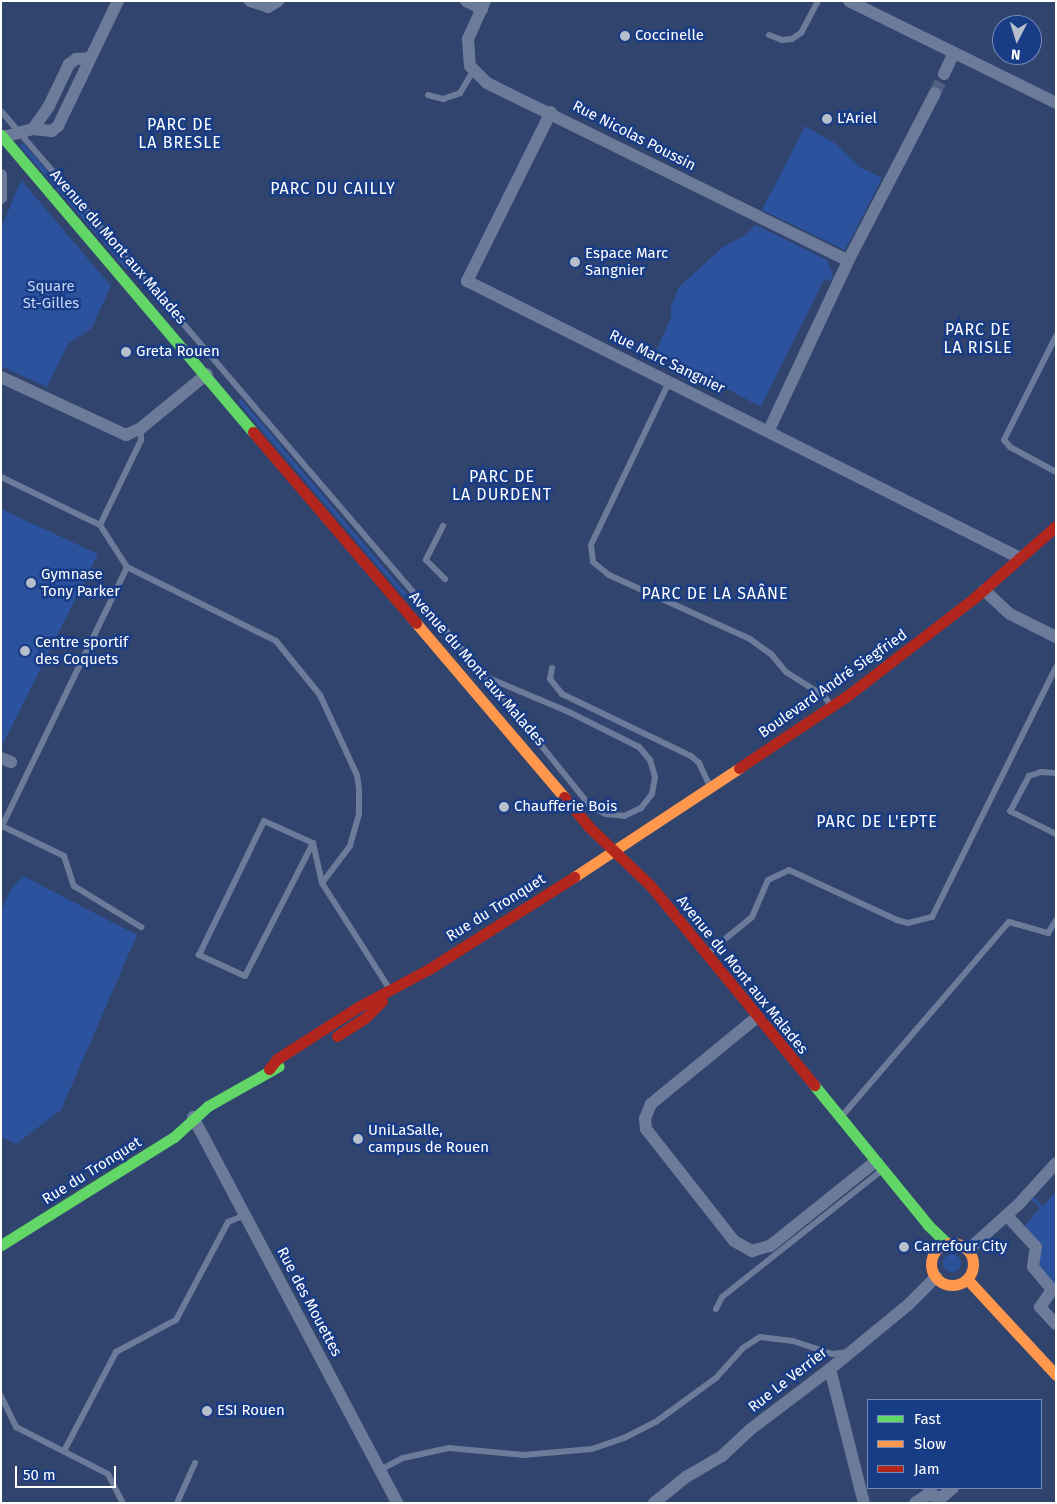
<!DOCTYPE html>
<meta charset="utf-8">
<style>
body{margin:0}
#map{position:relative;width:1057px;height:1504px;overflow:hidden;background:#31446d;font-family:"Fira Sans",sans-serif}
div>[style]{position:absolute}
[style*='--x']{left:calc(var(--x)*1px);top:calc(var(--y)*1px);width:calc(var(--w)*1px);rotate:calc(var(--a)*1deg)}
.green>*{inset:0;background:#2c529d}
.round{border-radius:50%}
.street-tunnel>*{height:12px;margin-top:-6px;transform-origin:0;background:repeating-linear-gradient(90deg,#506083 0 12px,transparent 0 18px)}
.lane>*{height:6px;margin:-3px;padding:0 3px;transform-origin:3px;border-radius:3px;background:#6d7b9b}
.street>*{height:12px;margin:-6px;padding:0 6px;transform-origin:6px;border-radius:6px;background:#6d7b9b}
.fast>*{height:11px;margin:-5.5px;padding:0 5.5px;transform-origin:5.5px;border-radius:5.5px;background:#63d668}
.slow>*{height:11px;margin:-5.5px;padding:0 5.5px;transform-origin:5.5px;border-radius:5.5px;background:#ff974d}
.slow>.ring{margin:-5.5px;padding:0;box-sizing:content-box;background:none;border:11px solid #ff974d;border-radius:50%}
.jam>*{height:11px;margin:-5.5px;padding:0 5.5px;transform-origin:5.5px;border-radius:5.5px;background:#b3261e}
.dots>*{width:14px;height:14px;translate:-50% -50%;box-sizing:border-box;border:2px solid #183c86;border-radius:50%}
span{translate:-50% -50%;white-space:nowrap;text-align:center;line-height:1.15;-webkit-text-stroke:5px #183c86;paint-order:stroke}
.poi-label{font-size:15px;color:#fff}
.left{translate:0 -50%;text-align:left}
.street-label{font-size:15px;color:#fff}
.park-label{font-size:15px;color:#c4d7f9}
.neighbourhood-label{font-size:16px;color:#fff;letter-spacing:1px}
.frame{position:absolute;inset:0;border:2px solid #fff;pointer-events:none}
.legend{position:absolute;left:867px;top:1399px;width:175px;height:90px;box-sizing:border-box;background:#183c86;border:1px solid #748ab6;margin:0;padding:6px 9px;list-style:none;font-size:15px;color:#fff}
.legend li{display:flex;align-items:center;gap:10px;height:25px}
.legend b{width:25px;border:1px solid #748ab6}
.north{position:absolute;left:992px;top:15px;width:50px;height:50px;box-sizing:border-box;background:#183c86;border:1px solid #748ab6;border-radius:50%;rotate:185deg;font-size:14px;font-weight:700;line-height:20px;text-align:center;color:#fff}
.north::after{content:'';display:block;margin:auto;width:18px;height:22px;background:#b7becc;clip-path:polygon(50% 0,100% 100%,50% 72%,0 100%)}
.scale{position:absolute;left:15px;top:1466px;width:101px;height:22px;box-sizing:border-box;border:2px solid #fff;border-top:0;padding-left:6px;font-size:15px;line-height:18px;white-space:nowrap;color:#fff;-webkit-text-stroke:4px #183c86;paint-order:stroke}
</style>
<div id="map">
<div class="green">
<i style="clip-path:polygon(805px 126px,836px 144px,860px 167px,882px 178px,845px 250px,762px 210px)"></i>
<i style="clip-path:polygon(23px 143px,129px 267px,126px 269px,20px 146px)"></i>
<i style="clip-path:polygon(21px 180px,111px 286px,91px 329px,69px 343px,47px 387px,1px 366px,1px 229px)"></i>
<i style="clip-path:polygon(756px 225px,827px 260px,833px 275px,830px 281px,824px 279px,761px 407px,656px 351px,671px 318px,671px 306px,679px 287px,723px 247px,744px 236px)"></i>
<i style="clip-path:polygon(241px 399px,409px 597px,406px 599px,238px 402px)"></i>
<i style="clip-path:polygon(1px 509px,98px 554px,1px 748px)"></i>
<i style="clip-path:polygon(23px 876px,137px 935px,61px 1110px,16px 1144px,1px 1137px,1px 911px,11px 889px)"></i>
<i style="clip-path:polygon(1056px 1191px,1056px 1301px,1052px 1290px,1033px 1267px,1036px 1258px,1021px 1230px,1040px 1208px,1031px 1199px,1034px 1197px,1043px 1206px)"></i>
<i class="round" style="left:943px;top:1254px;width:18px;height:18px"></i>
</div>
<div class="street-tunnel">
<i style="--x:935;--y:93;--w:21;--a:-65"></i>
</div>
<div class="lane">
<i style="--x:769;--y:35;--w:14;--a:21"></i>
<i style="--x:782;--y:40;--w:10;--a:-6"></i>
<i style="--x:792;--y:39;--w:11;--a:-34"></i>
<i style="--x:801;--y:33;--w:36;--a:-62"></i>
<i style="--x:428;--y:95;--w:16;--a:15"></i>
<i style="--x:443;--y:99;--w:18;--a:-19"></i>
<i style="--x:460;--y:93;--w:27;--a:-59"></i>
<i style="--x:1;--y:111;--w:745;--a:49.41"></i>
<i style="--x:486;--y:677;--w:166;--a:51.1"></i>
<i style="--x:590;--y:806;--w:18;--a:27"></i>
<i style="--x:606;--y:814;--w:18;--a:6"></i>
<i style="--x:624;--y:816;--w:19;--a:-25"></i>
<i style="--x:641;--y:808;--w:18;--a:-52"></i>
<i style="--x:652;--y:794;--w:17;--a:-80"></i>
<i style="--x:655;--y:777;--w:18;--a:-106"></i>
<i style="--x:650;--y:760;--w:17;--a:-130"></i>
<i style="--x:639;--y:747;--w:78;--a:-153.4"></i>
<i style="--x:569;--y:712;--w:90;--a:-157.1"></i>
<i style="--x:1056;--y:336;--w:116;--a:116.6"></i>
<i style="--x:1004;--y:440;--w:9;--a:49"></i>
<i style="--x:1010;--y:447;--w:52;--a:28.5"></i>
<i style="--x:669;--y:382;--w:181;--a:115.6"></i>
<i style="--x:591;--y:545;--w:17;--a:83"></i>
<i style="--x:593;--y:562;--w:21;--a:39"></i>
<i style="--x:609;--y:575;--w:155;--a:24.4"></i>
<i style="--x:750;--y:639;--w:26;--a:36"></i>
<i style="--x:771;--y:654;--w:23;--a:50"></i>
<i style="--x:786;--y:672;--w:45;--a:32.3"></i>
<i style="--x:824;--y:696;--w:10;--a:53"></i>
<i style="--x:1;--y:477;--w:110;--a:25.9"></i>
<i style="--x:100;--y:525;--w:94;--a:-64.2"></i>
<i style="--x:141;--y:440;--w:12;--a:-90"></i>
<i style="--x:100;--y:525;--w:50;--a:57.3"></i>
<i style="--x:443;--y:526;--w:38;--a:117"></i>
<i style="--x:426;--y:560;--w:27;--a:45"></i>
<i style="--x:552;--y:668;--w:11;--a:100"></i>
<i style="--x:550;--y:679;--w:19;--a:51"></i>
<i style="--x:562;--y:694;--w:143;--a:25.7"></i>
<i style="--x:691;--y:756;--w:11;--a:41"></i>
<i style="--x:699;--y:763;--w:23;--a:65"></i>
<i style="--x:1056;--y:773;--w:15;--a:-176"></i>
<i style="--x:1041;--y:772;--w:13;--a:162"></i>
<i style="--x:1029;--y:776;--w:40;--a:118"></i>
<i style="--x:1010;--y:811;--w:51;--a:26.6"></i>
<i style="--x:264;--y:821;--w:54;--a:24.2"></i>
<i style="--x:313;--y:843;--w:149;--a:117.1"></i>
<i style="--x:245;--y:976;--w:51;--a:-155.5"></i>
<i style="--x:199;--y:955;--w:149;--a:-64.1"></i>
<i style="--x:2;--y:826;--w:69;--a:25.8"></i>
<i style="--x:64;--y:856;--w:32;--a:72"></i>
<i style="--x:74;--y:886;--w:79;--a:31.5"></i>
<i style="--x:1;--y:828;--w:290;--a:-64.2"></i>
<i style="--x:127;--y:567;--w:166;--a:26.4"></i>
<i style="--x:276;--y:641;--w:70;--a:50.8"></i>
<i style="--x:320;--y:695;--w:88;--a:65.2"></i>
<i style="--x:357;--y:775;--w:15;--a:82"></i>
<i style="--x:359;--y:790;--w:24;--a:90"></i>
<i style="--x:359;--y:814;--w:33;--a:106"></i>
<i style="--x:350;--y:846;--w:46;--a:127.1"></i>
<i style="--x:313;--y:843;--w:41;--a:77.3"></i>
<i style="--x:322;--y:883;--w:125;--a:57.5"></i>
<i style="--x:709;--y:952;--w:55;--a:-39.1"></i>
<i style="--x:752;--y:917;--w:40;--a:-66.6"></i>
<i style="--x:768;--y:880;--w:23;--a:-25"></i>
<i style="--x:789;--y:870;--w:119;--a:24.8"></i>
<i style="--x:897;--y:920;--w:11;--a:15"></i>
<i style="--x:908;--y:923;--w:25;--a:-14"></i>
<i style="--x:932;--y:917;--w:279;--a:-63.6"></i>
<i style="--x:842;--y:1116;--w:256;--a:-49.3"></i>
<i style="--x:1009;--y:922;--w:41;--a:15.8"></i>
<i style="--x:1048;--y:933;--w:15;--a:-58"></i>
<i style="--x:716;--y:1309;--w:13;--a:-63"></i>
<i style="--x:722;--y:1297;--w:203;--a:-38.4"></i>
<i style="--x:1;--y:1396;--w:34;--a:64"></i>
<i style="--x:16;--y:1427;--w:103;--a:27.1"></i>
<i style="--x:108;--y:1474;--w:33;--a:63"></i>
<i style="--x:64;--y:1451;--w:112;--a:-62.3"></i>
<i style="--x:116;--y:1352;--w:68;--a:-28.1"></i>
<i style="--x:176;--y:1320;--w:111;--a:-62"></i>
<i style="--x:228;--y:1222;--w:18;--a:-22"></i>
<i style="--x:380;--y:1470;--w:26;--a:-28"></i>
<i style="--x:403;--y:1458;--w:47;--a:-12.3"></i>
<i style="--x:449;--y:1448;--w:75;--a:5.3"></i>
<i style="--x:524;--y:1455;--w:68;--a:-5"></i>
<i style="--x:592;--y:1449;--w:34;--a:-19"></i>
<i style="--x:624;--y:1438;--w:37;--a:-27"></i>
<i style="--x:657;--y:1421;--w:73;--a:-36.1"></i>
<i style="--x:716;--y:1378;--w:40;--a:-48"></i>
<i style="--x:743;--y:1348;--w:20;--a:-33"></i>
<i style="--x:760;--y:1337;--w:33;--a:7"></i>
<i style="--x:793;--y:1341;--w:41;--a:18.4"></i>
<i style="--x:832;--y:1354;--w:16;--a:-7"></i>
<i style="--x:177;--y:1503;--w:44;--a:-65.8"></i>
</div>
<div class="street">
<i style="--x:250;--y:1;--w:19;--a:18"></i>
<i style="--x:268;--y:7;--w:12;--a:-31"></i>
<i style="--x:466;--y:1;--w:18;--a:27"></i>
<i style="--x:485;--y:1;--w:42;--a:114.1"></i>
<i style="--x:468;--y:39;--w:27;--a:86"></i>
<i style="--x:470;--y:66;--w:24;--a:45"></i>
<i style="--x:487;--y:83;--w:402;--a:26.2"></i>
<i style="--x:849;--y:1;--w:231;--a:26.2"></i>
<i style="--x:90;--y:58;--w:14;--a:176"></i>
<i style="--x:76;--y:59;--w:9;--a:144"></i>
<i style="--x:69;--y:64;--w:47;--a:115.5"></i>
<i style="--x:49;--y:106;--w:28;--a:125"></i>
<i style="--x:33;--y:129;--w:19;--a:6"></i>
<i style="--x:52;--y:131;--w:8;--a:-40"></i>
<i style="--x:58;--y:126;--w:139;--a:-64.4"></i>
<i style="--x:944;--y:74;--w:23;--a:-65"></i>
<i style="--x:551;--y:112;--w:189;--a:116.4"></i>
<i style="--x:467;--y:281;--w:618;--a:26.61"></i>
<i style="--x:3;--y:137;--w:31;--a:-15"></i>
<i style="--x:1;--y:175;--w:23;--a:90"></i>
<i style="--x:1;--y:377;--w:138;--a:24.9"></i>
<i style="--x:126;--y:435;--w:17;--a:-25"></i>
<i style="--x:141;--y:428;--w:85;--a:-39.3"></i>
<i style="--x:769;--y:430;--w:187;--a:-64.9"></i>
<i style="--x:848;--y:261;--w:189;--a:-62.6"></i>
<i style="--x:984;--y:590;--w:35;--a:43"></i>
<i style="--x:1010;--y:614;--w:51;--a:26.6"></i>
<i style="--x:1;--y:758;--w:11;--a:22"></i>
<i style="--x:756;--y:1018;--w:136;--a:140.7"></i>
<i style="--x:651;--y:1104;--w:16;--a:112"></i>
<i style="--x:645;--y:1119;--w:10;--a:84"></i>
<i style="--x:646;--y:1129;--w:142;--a:51.8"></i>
<i style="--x:734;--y:1241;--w:21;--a:29"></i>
<i style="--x:752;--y:1251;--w:19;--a:-16"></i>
<i style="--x:770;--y:1246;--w:134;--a:-38.7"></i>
<i style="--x:193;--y:1117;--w:437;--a:62.1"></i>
<i style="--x:1007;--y:1216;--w:42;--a:46.9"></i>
<i style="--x:1036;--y:1247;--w:20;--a:99"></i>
<i style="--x:1033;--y:1267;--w:30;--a:50"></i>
<i style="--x:1052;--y:1290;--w:21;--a:125"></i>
<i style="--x:1040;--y:1307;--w:23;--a:47"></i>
<i style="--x:968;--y:1250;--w:69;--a:-42"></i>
<i style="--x:1019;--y:1204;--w:55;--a:-47.9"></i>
<i style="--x:830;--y:1369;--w:138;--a:75.8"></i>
<i style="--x:931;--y:1488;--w:8;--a:120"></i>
<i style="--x:927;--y:1495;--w:15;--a:8"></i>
<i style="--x:942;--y:1497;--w:14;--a:-39"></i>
<i style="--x:654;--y:1503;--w:41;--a:-39.1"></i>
<i style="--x:686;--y:1477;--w:42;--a:-30.3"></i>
<i style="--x:722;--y:1456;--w:40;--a:-43"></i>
<i style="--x:751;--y:1429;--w:99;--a:-37.2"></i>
<i style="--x:830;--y:1369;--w:101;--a:-39.4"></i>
<i style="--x:908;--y:1305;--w:40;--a:-45"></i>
<i style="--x:915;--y:1503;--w:14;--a:-34"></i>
</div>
<div class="fast">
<i style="--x:1;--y:135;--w:390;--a:49.7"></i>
<i style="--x:814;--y:1085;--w:181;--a:50.8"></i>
<i style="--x:928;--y:1225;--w:28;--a:44"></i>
<i style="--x:1;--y:1245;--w:204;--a:-32"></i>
<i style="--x:174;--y:1137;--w:46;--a:-42.4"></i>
<i style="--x:208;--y:1106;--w:81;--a:-29.4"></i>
</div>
<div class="slow">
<i style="--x:416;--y:623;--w:228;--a:49.6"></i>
<i style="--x:574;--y:877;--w:198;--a:-33.4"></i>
<i class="ring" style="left:931px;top:1243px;width:31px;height:31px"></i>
<i style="--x:967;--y:1279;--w:131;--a:47.2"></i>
</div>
<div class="jam">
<i style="--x:253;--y:432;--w:251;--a:49.5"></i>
<i style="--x:739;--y:768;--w:130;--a:-33.7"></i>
<i style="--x:847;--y:696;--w:159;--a:-37.6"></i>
<i style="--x:973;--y:599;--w:111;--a:-41.3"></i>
<i style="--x:564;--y:797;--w:39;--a:50"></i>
<i style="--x:589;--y:827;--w:84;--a:43.6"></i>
<i style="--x:650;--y:885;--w:259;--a:50.6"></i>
<i style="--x:337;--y:1036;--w:33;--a:-33"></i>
<i style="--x:365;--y:1018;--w:24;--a:-45"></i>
<i style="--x:269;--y:1069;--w:13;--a:-51"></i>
<i style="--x:277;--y:1059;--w:96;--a:-32.7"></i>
<i style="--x:358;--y:1007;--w:81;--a:-28.2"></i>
<i style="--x:429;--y:969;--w:172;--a:-32.4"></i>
</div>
<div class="dots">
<i style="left:625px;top:36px;background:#b7becc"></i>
<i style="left:827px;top:119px;background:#b7becc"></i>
<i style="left:575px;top:262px;background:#b7becc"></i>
<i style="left:126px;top:352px;background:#b7becc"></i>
<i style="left:31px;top:583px;background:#b7becc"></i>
<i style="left:25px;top:651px;background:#b7becc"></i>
<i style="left:504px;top:807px;background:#b7becc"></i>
<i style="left:358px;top:1139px;background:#b7becc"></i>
<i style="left:904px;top:1247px;background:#b7becc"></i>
<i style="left:207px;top:1411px;background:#b7becc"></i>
</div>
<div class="poi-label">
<span class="left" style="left:635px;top:36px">Coccinelle</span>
<span class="left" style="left:837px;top:119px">L'Ariel</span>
<span class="left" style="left:585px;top:262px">Espace Marc<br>Sangnier</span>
<span class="left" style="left:136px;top:352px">Greta Rouen</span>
<span class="left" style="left:41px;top:583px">Gymnase<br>Tony Parker</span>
<span class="left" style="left:35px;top:651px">Centre sportif<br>des Coquets</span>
<span class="left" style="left:514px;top:807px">Chaufferie Bois</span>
<span class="left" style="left:368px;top:1139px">UniLaSalle,<br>campus de Rouen</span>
<span class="left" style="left:914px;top:1247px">Carrefour City</span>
<span class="left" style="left:217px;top:1411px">ESI Rouen</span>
</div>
<div class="street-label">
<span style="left:634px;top:136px;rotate:27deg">Rue Nicolas Poussin</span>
<span style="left:118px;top:247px;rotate:49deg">Avenue du Mont aux Malades</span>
<span style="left:667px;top:362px;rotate:26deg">Rue Marc Sangnier</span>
<span style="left:477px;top:669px;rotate:49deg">Avenue du Mont aux Malades</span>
<span style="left:833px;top:684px;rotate:-35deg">Boulevard André Siegfried</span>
<span style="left:496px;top:908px;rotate:-32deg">Rue du Tronquet</span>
<span style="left:742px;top:975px;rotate:51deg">Avenue du Mont aux Malades</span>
<span style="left:92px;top:1171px;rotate:-32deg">Rue du Tronquet</span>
<span style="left:309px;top:1302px;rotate:62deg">Rue des Mouettes</span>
<span style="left:788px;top:1380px;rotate:-38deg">Rue Le Verrier</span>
</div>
<div class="park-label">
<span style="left:51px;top:295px">Square<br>St-Gilles</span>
</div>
<div class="neighbourhood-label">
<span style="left:180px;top:134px">PARC DE<br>LA BRESLE</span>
<span style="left:333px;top:189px">PARC DU CAILLY</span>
<span style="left:978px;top:339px">PARC DE<br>LA RISLE</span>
<span style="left:502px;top:486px">PARC DE<br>LA DURDENT</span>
<span style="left:715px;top:594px">PARC DE LA SAÂNE</span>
<span style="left:877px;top:822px">PARC DE L'EPTE</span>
</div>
<div class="frame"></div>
<ul class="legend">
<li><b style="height:6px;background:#63d668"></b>Fast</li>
<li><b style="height:6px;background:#ff974d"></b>Slow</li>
<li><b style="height:6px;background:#b3261e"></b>Jam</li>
</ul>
<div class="north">N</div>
<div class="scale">50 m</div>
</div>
